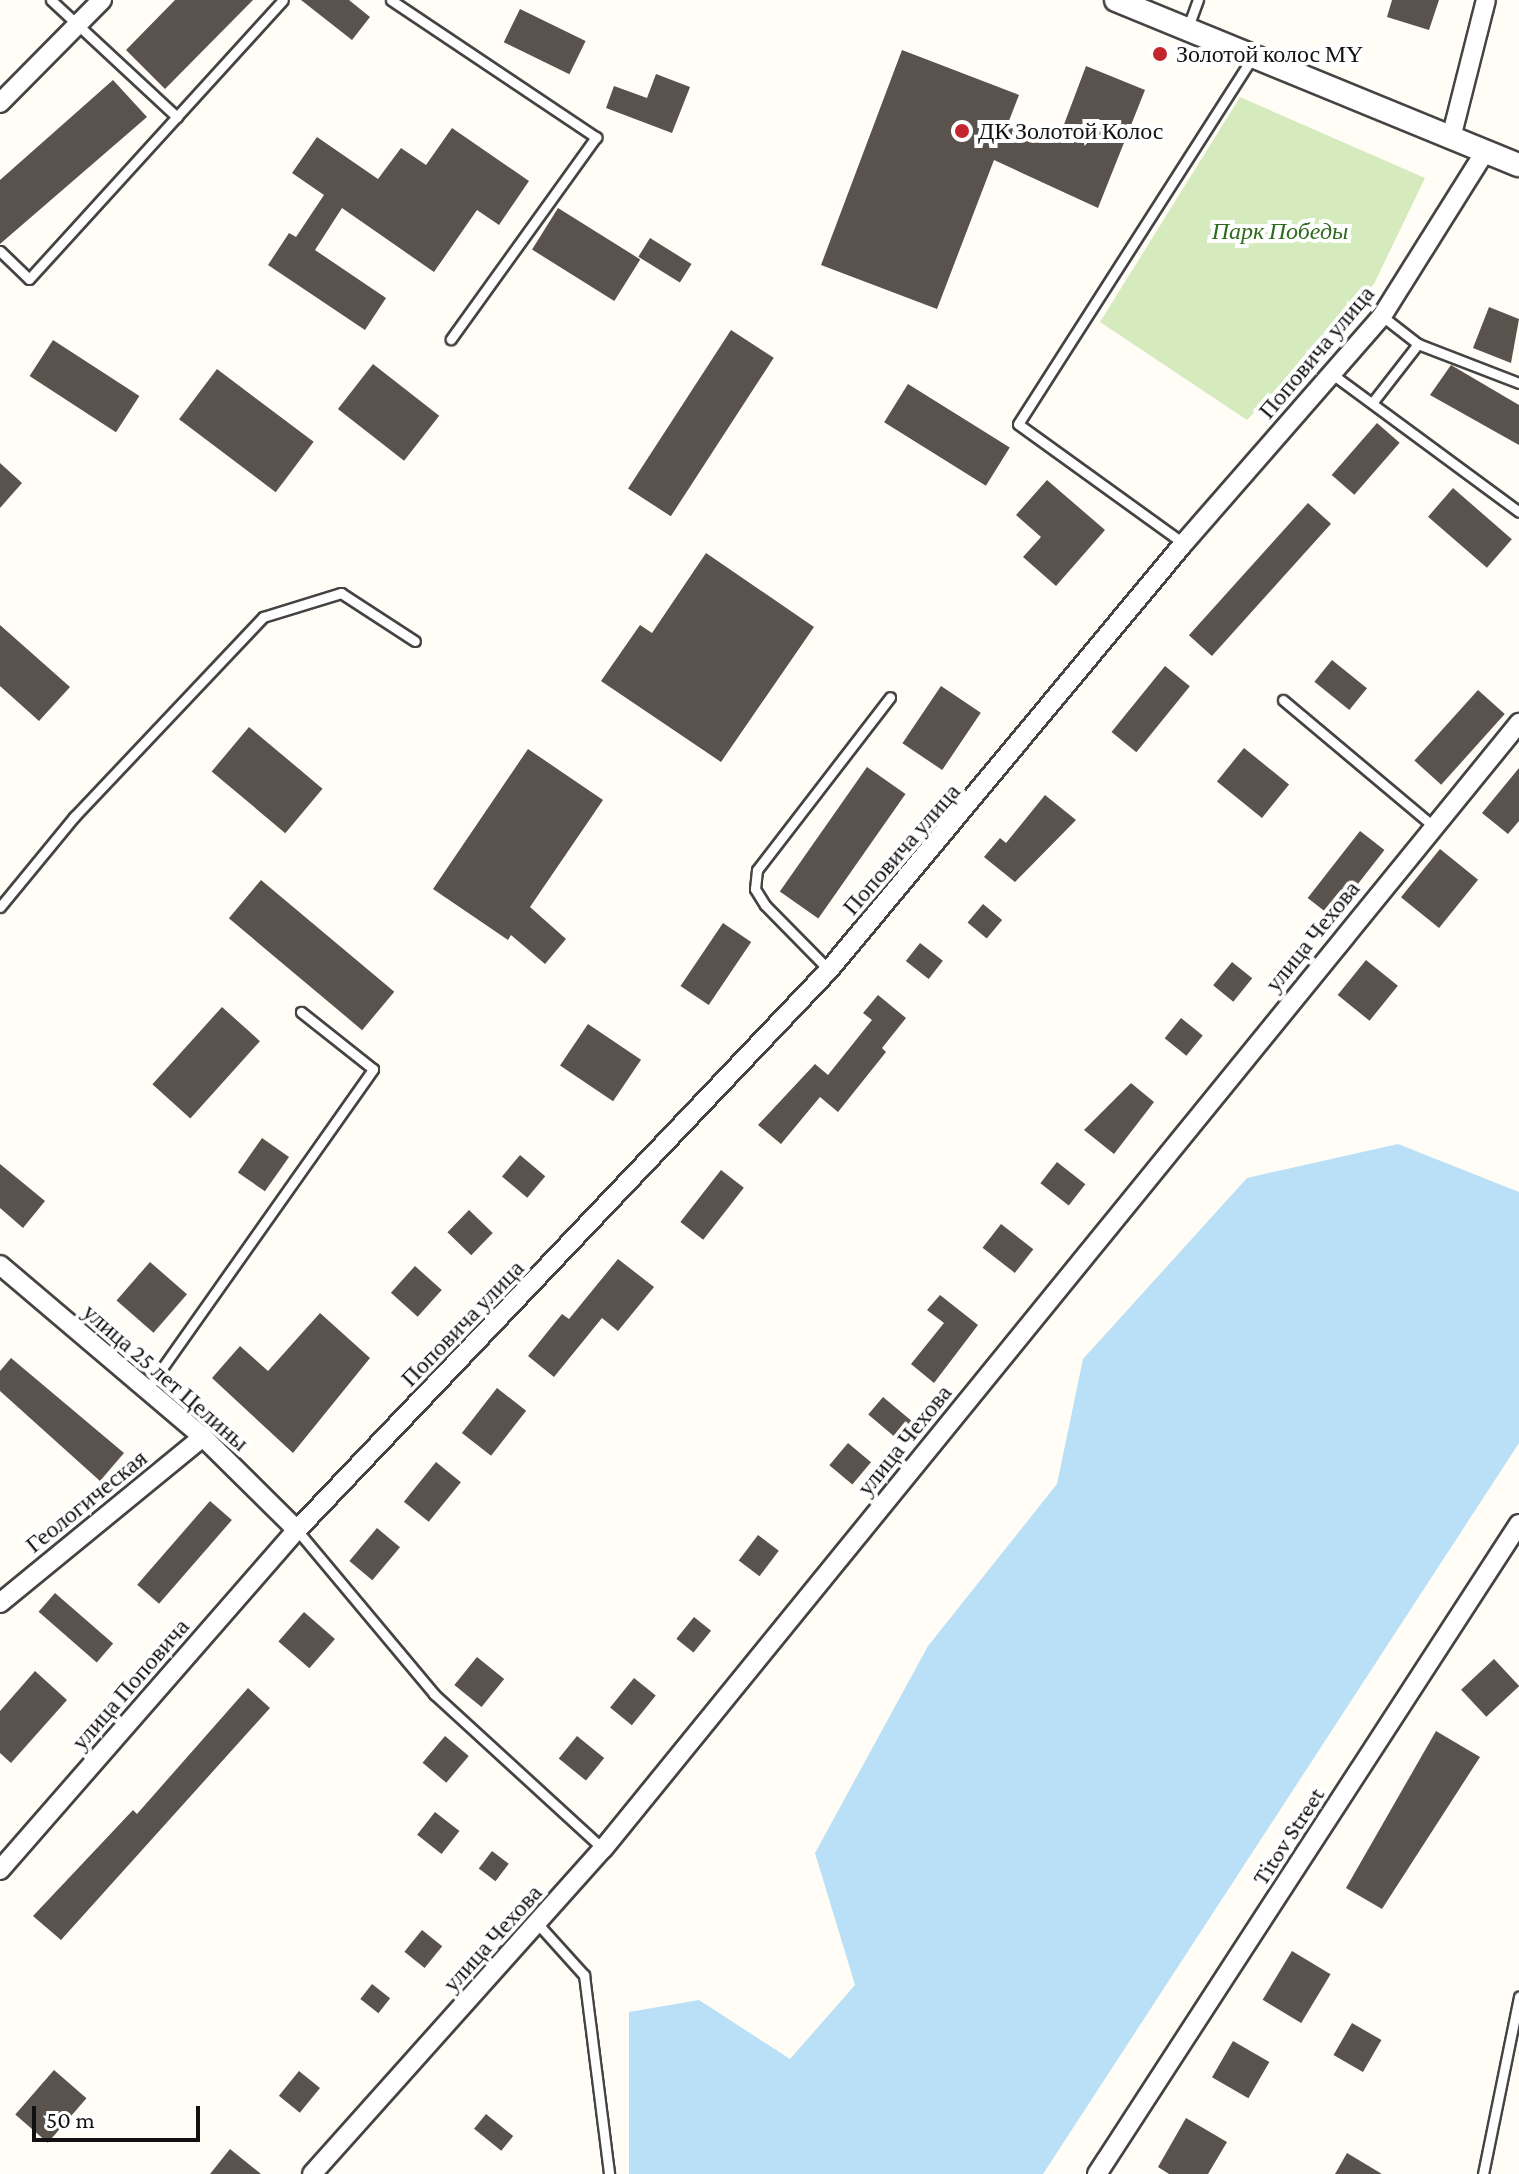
<!DOCTYPE html>
<meta charset="utf-8">
<style>
body{margin:0}
#map{position:relative;width:1519px;height:2174px;overflow:hidden;background:#fffdf5;font-family:"Crimson Pro",serif}
div>[style]{position:absolute}
[style*='--x']{left:calc(var(--x)*1px);top:calc(var(--y)*1px);width:calc(var(--w)*1px);rotate:calc(var(--a)*1deg)}
.green>*{inset:0;background:#d5ebbd}
.water>*{inset:0;background:#b9e0f7}
.building>*{inset:0;background:#5a524d;transform-origin:0 0}
.roads{filter:drop-shadow(2px 0 #444) drop-shadow(-2px 0 #444) drop-shadow(0 2px #444) drop-shadow(0 -2px #444)}
.service>*{height:9px;margin:-4.5px;padding:0 4.5px;transform-origin:4.5px;border-radius:4.5px;background:#fff}
.minor>*{height:18px;margin:-9px;padding:0 9px;transform-origin:9px;border-radius:9px;background:#fff}
.tertiary>*{height:22px;margin:-11px;padding:0 11px;transform-origin:11px;border-radius:11px;background:#fff}
.dots>*{width:22px;height:22px;translate:-50% -50%;box-sizing:border-box;border:4px solid #fff;border-radius:50%}
span{translate:-50% -50%;white-space:nowrap;text-align:center;line-height:1.15;-webkit-text-stroke:8px #fff;paint-order:stroke}
.poi-label{font-size:24px;color:#111}
.left{translate:0 -50%;text-align:left}
.park-label{font-size:24px;color:#2f6b1f;font-style:italic}
.street-label{font-size:24px;color:#111}
.scale{position:absolute;left:32px;top:2106px;width:168px;height:36px;box-sizing:border-box;border:4px solid #111;border-top:0;padding-left:10px;font-size:24px;line-height:28px;white-space:nowrap;color:#111;-webkit-text-stroke:6px #fff;paint-order:stroke}
</style>
<div id="map">
<div class="green">
<i style="clip-path:polygon(1240px 97px,1425px 178px,1374px 284px,1247px 420px,1100px 322px)"></i>
</div>
<div class="water">
<i style="clip-path:polygon(1398px 1144px,1519px 1192px,1519px 1443px,1043px 2174px,629px 2174px,629px 2012px,699px 2000px,790px 2059px,855px 1985px,815px 1853px,928px 1646px,1057px 1484px,1083px 1359px,1247px 1178px)"></i>
</div>
<div class="building">
<i style="clip-path:polygon(175px 0,253px 0,165px 89px,126px 50px)"></i>
<i style="clip-path:polygon(301px 0,349px 0,370px 17px,352px 40px)"></i>
<i style="clip-path:polygon(1392px 0,1439px 0,1429px 30px,1387px 17px)"></i>
<i style="left:520px;top:9px;width:73px;height:37px;rotate:26deg"></i>
<i style="clip-path:polygon(902px 50px,1019px 95px,1007px 126px,1057px 143px,1086px 66px,1145px 90px,1098px 208px,994px 160px,937px 309px,821px 265px)"></i>
<i style="clip-path:polygon(656px 74px,690px 87px,672px 133px,606px 108px,614px 86px,647px 98px)"></i>
<i style="clip-path:polygon(113px 80px,147px 117px,0 244px,0 180px)"></i>
<i style="clip-path:polygon(452px 128px,529px 181px,499px 225px,477px 210px,434px 272px,342px 208px,315px 250px,386px 298px,365px 330px,268px 265px,289px 233px,296px 237px,324px 195px,292px 173px,317px 137px,378px 179px,401px 148px,426px 165px)"></i>
<i style="left:558px;top:208px;width:97px;height:49px;rotate:32deg"></i>
<i style="left:650px;top:238px;width:49px;height:22px;rotate:32deg"></i>
<i style="clip-path:polygon(1489px 307px,1519px 319px,1511px 363px,1473px 348px)"></i>
<i style="left:731px;top:330px;width:51px;height:189px;rotate:33deg"></i>
<i style="left:53px;top:340px;width:103px;height:43px;rotate:33deg"></i>
<i style="left:373px;top:364px;width:84px;height:57px;rotate:38deg"></i>
<i style="clip-path:polygon(1451px 365px,1519px 405px,1519px 445px,1430px 395px)"></i>
<i style="left:217px;top:369px;width:121px;height:63px;rotate:37deg"></i>
<i style="left:908px;top:384px;width:120px;height:45px;rotate:32deg"></i>
<i style="left:1377px;top:423px;width:30px;height:69px;rotate:41deg"></i>
<i style="clip-path:polygon(0 463px,22px 483px,0 508px)"></i>
<i style="clip-path:polygon(1047px 480px,1105px 530px,1056px 586px,1023px 557px,1041px 537px,1016px 515px)"></i>
<i style="left:1453px;top:488px;width:78px;height:38px;rotate:41deg"></i>
<i style="left:1308px;top:503px;width:31px;height:178px;rotate:42deg"></i>
<i style="clip-path:polygon(706px 553px,814px 627px,721px 762px,601px 681px,640px 625px,652px 633px)"></i>
<i style="clip-path:polygon(0 625px,70px 687px,39px 721px,0 686px)"></i>
<i style="left:1332px;top:660px;width:45px;height:28px;rotate:39deg"></i>
<i style="left:1165px;top:666px;width:32px;height:85px;rotate:39deg"></i>
<i style="left:941px;top:686px;width:48px;height:69px;rotate:34deg"></i>
<i style="left:1478px;top:690px;width:36px;height:95px;rotate:42deg"></i>
<i style="left:249px;top:727px;width:96px;height:58px;rotate:40deg"></i>
<i style="left:1244px;top:748px;width:58px;height:43px;rotate:39deg"></i>
<i style="clip-path:polygon(528px 749px,603px 800px,530px 907px,566px 939px,545px 964px,511px 935px,508px 940px,433px 889px)"></i>
<i style="left:867px;top:767px;width:47px;height:152px;rotate:35deg"></i>
<i style="clip-path:polygon(1519px 768px,1519px 821px,1508px 834px,1482px 813px)"></i>
<i style="clip-path:polygon(1045px 795px,1076px 820px,1015px 882px,984px 857px,1000px 838px,1006px 843px)"></i>
<i style="left:1360px;top:831px;width:31px;height:85px;rotate:38deg"></i>
<i style="left:1440px;top:849px;width:49px;height:62px;rotate:39deg"></i>
<i style="left:261px;top:880px;width:174px;height:50px;rotate:40deg"></i>
<i style="left:983px;top:904px;width:25px;height:24px;rotate:40deg"></i>
<i style="left:723px;top:923px;width:34px;height:76px;rotate:34deg"></i>
<i style="left:920px;top:943px;width:29px;height:23px;rotate:38deg"></i>
<i style="left:1366px;top:960px;width:41px;height:45px;rotate:39deg"></i>
<i style="left:1232px;top:962px;width:26px;height:30px;rotate:39deg"></i>
<i style="clip-path:polygon(878px 995px,906px 1018px,882px 1048px,886px 1052px,838px 1112px,820px 1097px,781px 1144px,758px 1125px,815px 1064px,828px 1075px,872px 1020px,863px 1013px)"></i>
<i style="left:222px;top:1007px;width:51px;height:104px;rotate:42deg"></i>
<i style="left:1181px;top:1018px;width:28px;height:26px;rotate:39deg"></i>
<i style="left:588px;top:1024px;width:64px;height:50px;rotate:34deg"></i>
<i style="clip-path:polygon(1131px 1083px,1154px 1102px,1114px 1154px,1084px 1130px)"></i>
<i style="left:262px;top:1138px;width:33px;height:42px;rotate:35deg"></i>
<i style="left:520px;top:1155px;width:33px;height:28px;rotate:40deg"></i>
<i style="left:1057px;top:1162px;width:36px;height:27px;rotate:38deg"></i>
<i style="clip-path:polygon(0 1164px,45px 1201px,23px 1228px,0 1208px)"></i>
<i style="left:721px;top:1170px;width:29px;height:66px;rotate:38deg"></i>
<i style="left:469px;top:1210px;width:33px;height:31px;rotate:44deg"></i>
<i style="left:1001px;top:1224px;width:41px;height:30px;rotate:38deg"></i>
<i style="clip-path:polygon(618px 1259px,654px 1287px,618px 1331px,602px 1318px,554px 1377px,528px 1356px,562px 1314px,569px 1319px)"></i>
<i style="left:150px;top:1262px;width:49px;height:51px;rotate:41deg"></i>
<i style="left:415px;top:1266px;width:36px;height:36px;rotate:42deg"></i>
<i style="clip-path:polygon(940px 1295px,978px 1325px,934px 1383px,911px 1364px,944px 1323px,927px 1310px)"></i>
<i style="clip-path:polygon(320px 1313px,370px 1358px,293px 1453px,212px 1378px,240px 1346px,268px 1371px)"></i>
<i style="clip-path:polygon(11px 1358px,124px 1453px,100px 1481px,0 1391px,0 1371px)"></i>
<i style="left:497px;top:1388px;width:37px;height:57px;rotate:38deg"></i>
<i style="left:883px;top:1397px;width:48px;height:23px;rotate:40deg"></i>
<i style="left:848px;top:1443px;width:30px;height:29px;rotate:40deg"></i>
<i style="left:436px;top:1462px;width:32px;height:51px;rotate:39deg"></i>
<i style="left:210px;top:1501px;width:29px;height:111px;rotate:41deg"></i>
<i style="left:377px;top:1528px;width:30px;height:43px;rotate:40deg"></i>
<i style="left:758px;top:1535px;width:26px;height:32px;rotate:37deg"></i>
<i style="left:55px;top:1593px;width:77px;height:25px;rotate:41deg"></i>
<i style="left:304px;top:1612px;width:41px;height:39px;rotate:41deg"></i>
<i style="left:694px;top:1617px;width:22px;height:28px;rotate:39deg"></i>
<i style="left:477px;top:1657px;width:35px;height:36px;rotate:39deg"></i>
<i style="left:1494px;top:1659px;width:37px;height:45px;rotate:47deg"></i>
<i style="clip-path:polygon(35px 1671px,67px 1700px,11px 1763px,0 1753px,0 1711px)"></i>
<i style="left:634px;top:1678px;width:28px;height:38px;rotate:39deg"></i>
<i style="clip-path:polygon(248px 1688px,270px 1708px,61px 1940px,33px 1916px,133px 1810px,137px 1814px)"></i>
<i style="clip-path:polygon(1436px 1731px,1480px 1757px,1382px 1909px,1346px 1888px)"></i>
<i style="left:445px;top:1736px;width:31px;height:35px;rotate:40deg"></i>
<i style="left:577px;top:1736px;width:35px;height:29px;rotate:39deg"></i>
<i style="left:435px;top:1812px;width:31px;height:29px;rotate:38deg"></i>
<i style="left:492px;top:1851px;width:21px;height:22px;rotate:37deg"></i>
<i style="left:422px;top:1930px;width:26px;height:28px;rotate:39deg"></i>
<i style="left:1292px;top:1951px;width:45px;height:57px;rotate:31deg"></i>
<i style="left:372px;top:1984px;width:23px;height:19px;rotate:38deg"></i>
<i style="left:1352px;top:2023px;width:34px;height:37px;rotate:30deg"></i>
<i style="left:1233px;top:2041px;width:42px;height:42px;rotate:30deg"></i>
<i style="left:54px;top:2070px;width:43px;height:59px;rotate:41deg"></i>
<i style="left:299px;top:2071px;width:27px;height:32px;rotate:39deg"></i>
<i style="left:486px;top:2114px;width:35px;height:19px;rotate:39deg"></i>
<i style="clip-path:polygon(1186px 2118px,1227px 2142px,1208px 2174px,1169px 2174px,1158px 2167px)"></i>
<i style="clip-path:polygon(230px 2149px,261px 2174px,210px 2174px)"></i>
<i style="clip-path:polygon(1347px 2153px,1382px 2174px,1335px 2174px)"></i>
</div>
<div class="roads">
<div class="service">
<i style="--x:51;--y:0;--w:172;--a:42.9"></i>
<i style="--x:391;--y:0;--w:247;--a:33.8"></i>
<i style="--x:596;--y:137;--w:249;--a:125.7"></i>
<i style="--x:1188;--y:27;--w:29;--a:-70"></i>
<i style="--x:0;--y:251;--w:40;--a:44"></i>
<i style="--x:29;--y:279;--w:377;--a:-47.7"></i>
<i style="--x:1382;--y:316;--w:46;--a:37.9"></i>
<i style="--x:1418;--y:344;--w:108;--a:21.1"></i>
<i style="--x:1332;--y:374;--w:232;--a:36.4"></i>
<i style="--x:1372;--y:403;--w:75;--a:-52.1"></i>
<i style="--x:1183;--y:543;--w:203;--a:-144.2"></i>
<i style="--x:1018;--y:424;--w:436;--a:-57.4"></i>
<i style="--x:1283;--y:700;--w:194;--a:40"></i>
<i style="--x:0;--y:907;--w:117;--a:-50.6"></i>
<i style="--x:74;--y:817;--w:275;--a:-46.6"></i>
<i style="--x:263;--y:617;--w:82;--a:-17.1"></i>
<i style="--x:341;--y:593;--w:88;--a:33"></i>
<i style="--x:829;--y:970;--w:91;--a:-134.6"></i>
<i style="--x:765;--y:905;--w:19;--a:-122"></i>
<i style="--x:755;--y:889;--w:19;--a:-84"></i>
<i style="--x:757;--y:870;--w:218;--a:-52.4"></i>
<i style="--x:146;--y:1391;--w:394;--a:-54.8"></i>
<i style="--x:373;--y:1069;--w:92;--a:-141.6"></i>
<i style="--x:297;--y:1530;--w:214;--a:50.1"></i>
<i style="--x:434;--y:1694;--w:229;--a:42.5"></i>
<i style="--x:538;--y:1924;--w:69;--a:48"></i>
<i style="--x:584;--y:1975;--w:201;--a:82.8"></i>
<i style="--x:1483;--y:2174;--w:181;--a:-78.5"></i>
</div>
<div class="minor">
<i style="--x:0;--y:103;--w:145;--a:-45.3"></i>
<i style="--x:1451;--y:138;--w:142;--a:-75.8"></i>
<i style="--x:0;--y:1265;--w:266;--a:40.3"></i>
<i style="--x:203;--y:1437;--w:132;--a:44.7"></i>
<i style="--x:0;--y:1603;--w:262;--a:-39.3"></i>
<i style="--x:0;--y:1870;--w:451;--a:-48.9"></i>
<i style="--x:297;--y:1530;--w:772;--a:-46.47"></i>
<i style="--x:829;--y:970;--w:555;--a:-50.26"></i>
<i style="--x:1184;--y:543;--w:301;--a:-48.9"></i>
<i style="--x:1382;--y:316;--w:194;--a:-57.9"></i>
<i style="--x:312;--y:2174;--w:436;--a:-48.2"></i>
<i style="--x:603;--y:1849;--w:1452;--a:-50.87"></i>
<i style="--x:1097;--y:2174;--w:775;--a:-57.01"></i>
</div>
<div class="tertiary">
<i style="--x:1116;--y:0;--w:435;--a:22.3"></i>
</div>
</div>
<div class="dots">
<i style="left:1160px;top:54px;background:#c4262e"></i>
<i style="left:962px;top:131px;background:#c4262e"></i>
</div>
<div class="poi-label">
<span class="left" style="left:1176px;top:54px">Золотой колос МҮ</span>
<span class="left" style="left:978px;top:131px">ДК Золотой Колос</span>
</div>
<div class="park-label">
<span style="left:1280px;top:231px">Парк Победы</span>
</div>
<div class="street-label">
<span style="left:1316px;top:352px;rotate:-50deg">Поповича улица</span>
<span style="left:901px;top:849px;rotate:-49deg">Поповича улица</span>
<span style="left:1312px;top:936px;rotate:-51deg">улица Чехова</span>
<span style="left:462px;top:1323px;rotate:-46deg">Поповича улица</span>
<span style="left:166px;top:1377px;rotate:41deg">улица 25 лет Целины</span>
<span style="left:904px;top:1440px;rotate:-51deg">улица Чехова</span>
<span style="left:86px;top:1501px;rotate:-39deg">Геологическая</span>
<span style="left:130px;top:1684px;rotate:-49deg">улица Поповича</span>
<span style="left:1288px;top:1836px;rotate:-57deg">Titov Street</span>
<span style="left:492px;top:1938px;rotate:-48deg">улица Чехова</span>
</div>
<div class="scale">50 m</div>
</div>
